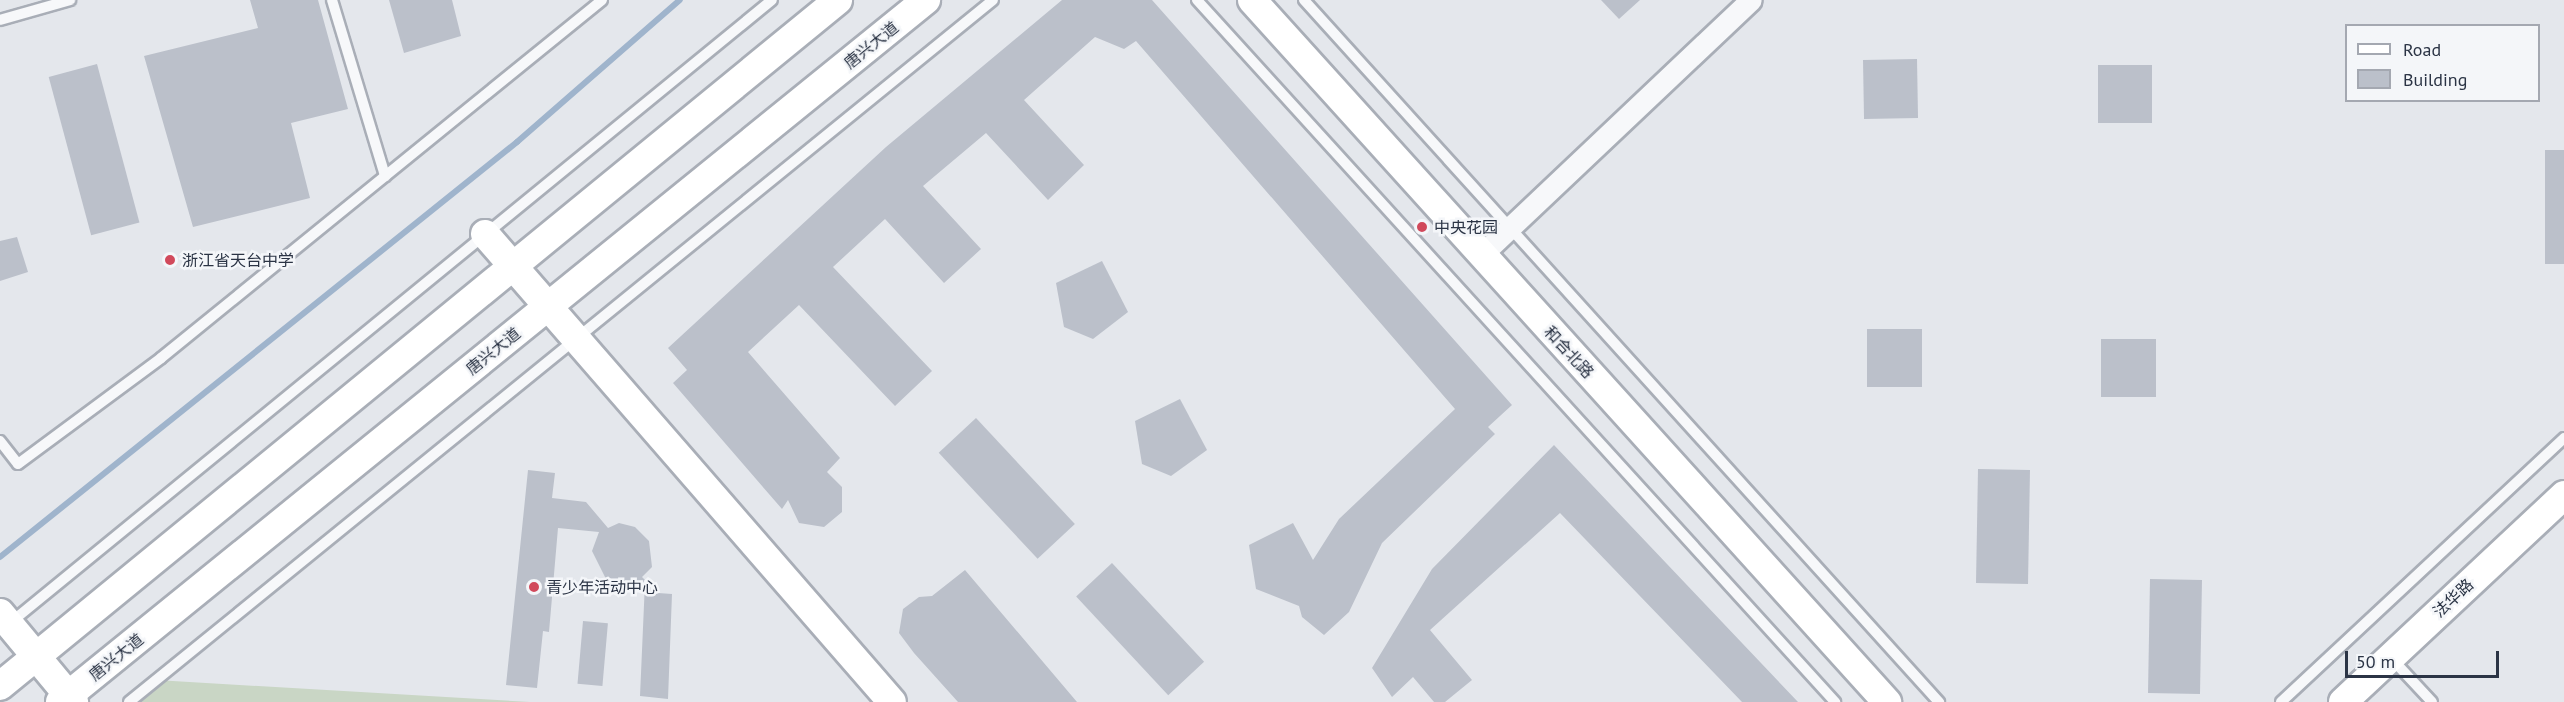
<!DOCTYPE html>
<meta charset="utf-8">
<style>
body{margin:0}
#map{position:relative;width:2564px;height:702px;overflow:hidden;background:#e4e7ec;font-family:"PT Sans","Noto Sans SC",sans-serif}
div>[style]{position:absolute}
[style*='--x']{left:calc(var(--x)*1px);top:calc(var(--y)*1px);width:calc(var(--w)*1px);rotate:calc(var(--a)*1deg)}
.green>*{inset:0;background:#c9d6c5}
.stream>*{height:6px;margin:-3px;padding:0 3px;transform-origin:3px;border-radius:3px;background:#9fb4cc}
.building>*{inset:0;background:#bbc0ca;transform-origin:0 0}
.roads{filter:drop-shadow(2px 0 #a9aeb7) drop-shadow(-2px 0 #a9aeb7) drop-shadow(0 2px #a9aeb7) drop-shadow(0 -2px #a9aeb7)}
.lane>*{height:10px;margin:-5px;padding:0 5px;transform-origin:5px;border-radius:5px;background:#f7f8fa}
.street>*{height:21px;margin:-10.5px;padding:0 10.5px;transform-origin:10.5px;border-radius:10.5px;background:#f7f8fa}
.secondary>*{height:28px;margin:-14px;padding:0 14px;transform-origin:14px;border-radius:14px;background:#fff}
.dots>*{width:16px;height:16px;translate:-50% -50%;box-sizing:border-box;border:3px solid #f4f6f9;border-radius:50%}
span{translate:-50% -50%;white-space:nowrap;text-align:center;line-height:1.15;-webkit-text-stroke:5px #f4f6f9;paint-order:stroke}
.street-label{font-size:16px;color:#2b3445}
.poi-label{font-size:16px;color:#2b3445}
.left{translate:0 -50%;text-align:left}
.legend{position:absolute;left:2345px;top:24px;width:195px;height:78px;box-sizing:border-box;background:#f4f6f9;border:2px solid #a4a8b1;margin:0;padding:8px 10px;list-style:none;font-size:18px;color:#2b3445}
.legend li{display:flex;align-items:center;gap:12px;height:30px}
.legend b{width:30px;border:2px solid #a4a8b1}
.scale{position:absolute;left:2345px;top:651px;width:154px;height:27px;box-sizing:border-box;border:3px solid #2b3445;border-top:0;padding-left:8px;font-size:18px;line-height:21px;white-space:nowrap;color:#2b3445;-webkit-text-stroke:4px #f4f6f9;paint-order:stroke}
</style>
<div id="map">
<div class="green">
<i style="clip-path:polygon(156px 680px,530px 702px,130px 702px)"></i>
</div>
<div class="stream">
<i style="--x:0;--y:557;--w:663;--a:-38.75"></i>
<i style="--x:517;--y:142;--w:216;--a:-41.1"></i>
</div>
<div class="building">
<i style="clip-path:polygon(250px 0,318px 0,348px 109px,291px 123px,310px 198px,193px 227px,144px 56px,258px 28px)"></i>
<i style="clip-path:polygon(389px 0,452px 0,461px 36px,404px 53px)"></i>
<i style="clip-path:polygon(1062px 0,1152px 0,1512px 405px,1488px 427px,1495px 434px,1382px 543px,1349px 612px,1324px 635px,1302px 617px,1299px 606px,1256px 589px,1249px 545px,1293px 523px,1313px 560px,1339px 519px,1455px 409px,1136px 41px,1124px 49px,1095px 37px,1024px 100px,1084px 165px,1048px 200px,986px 133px,923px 186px,981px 249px,944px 283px,885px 219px,833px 267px,932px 371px,895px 406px,799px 305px,748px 352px,840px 458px,827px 472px,842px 487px,842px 512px,824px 527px,799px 523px,788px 500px,782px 509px,673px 383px,687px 370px,668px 348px,886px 147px)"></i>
<i style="clip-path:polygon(1601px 0,1640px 0,1619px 19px)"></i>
<i style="left:1917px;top:59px;width:59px;height:54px;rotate:89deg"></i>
<i style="left:97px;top:64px;width:164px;height:50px;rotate:75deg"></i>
<i style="left:2098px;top:65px;width:54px;height:58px"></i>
<i style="left:2545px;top:150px;width:19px;height:114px"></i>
<i style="clip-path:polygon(17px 237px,28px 272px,0 281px,0 241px)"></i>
<i style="clip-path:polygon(1102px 261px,1128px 312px,1093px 339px,1064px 327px,1056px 283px)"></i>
<i style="left:1867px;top:329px;width:55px;height:58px"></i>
<i style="left:2101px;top:339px;width:55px;height:58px"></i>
<i style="clip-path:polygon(1180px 399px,1207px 450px,1171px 476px,1142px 464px,1135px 421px)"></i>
<i style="left:976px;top:418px;width:145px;height:51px;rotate:47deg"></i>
<i style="clip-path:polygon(1554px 445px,1798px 702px,1742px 702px,1560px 513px,1430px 630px,1472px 680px,1445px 702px,1434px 702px,1413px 677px,1392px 697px,1372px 668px,1432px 569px)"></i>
<i style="left:1978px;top:469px;width:52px;height:114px;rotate:1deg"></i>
<i style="clip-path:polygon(528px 470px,555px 473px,552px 498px,586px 502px,608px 528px,619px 523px,635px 527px,649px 541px,652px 567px,642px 577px,658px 593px,672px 594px,668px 699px,640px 696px,645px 582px,622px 588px,608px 583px,592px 551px,599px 532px,558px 528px,549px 632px,543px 631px,537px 688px,506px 685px)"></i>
<i style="left:1112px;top:563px;width:135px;height:49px;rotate:47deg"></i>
<i style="clip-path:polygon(965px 570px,1077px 702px,958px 702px,914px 653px,899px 633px,903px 609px,919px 597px,932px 596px)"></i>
<i style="left:2150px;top:579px;width:52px;height:114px;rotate:1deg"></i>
<i style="left:583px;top:621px;width:25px;height:63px;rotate:5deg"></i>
</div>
<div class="roads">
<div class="lane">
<i style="--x:332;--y:0;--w:184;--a:73.2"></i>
<i style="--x:1197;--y:0;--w:949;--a:47.73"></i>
<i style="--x:1304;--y:0;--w:947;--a:47.87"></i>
<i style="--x:0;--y:20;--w:73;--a:-15.9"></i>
<i style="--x:0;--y:441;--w:29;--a:52"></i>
<i style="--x:18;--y:464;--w:178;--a:-36.5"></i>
<i style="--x:161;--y:358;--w:568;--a:-39.07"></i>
<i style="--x:10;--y:623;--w:984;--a:-39.27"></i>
<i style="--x:2391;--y:658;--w:60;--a:47"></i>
<i style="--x:129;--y:702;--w:1113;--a:-39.09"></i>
<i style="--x:2281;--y:702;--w:387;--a:-43"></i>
</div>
<div class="street">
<i style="--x:1481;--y:255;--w:371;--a:-43.4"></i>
</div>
<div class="secondary">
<i style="--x:1252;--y:0;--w:947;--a:47.87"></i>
<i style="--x:485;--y:234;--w:620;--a:48.99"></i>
<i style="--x:0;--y:613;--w:116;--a:50.3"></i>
<i style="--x:0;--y:686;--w:1083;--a:-39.3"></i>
<i style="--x:60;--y:702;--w:1115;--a:-39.03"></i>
<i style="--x:2343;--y:702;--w:303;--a:-43.1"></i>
</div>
</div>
<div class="dots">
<i style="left:1422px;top:227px;background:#d1495b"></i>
<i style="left:170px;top:260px;background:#d1495b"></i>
<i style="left:534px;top:587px;background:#d1495b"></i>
</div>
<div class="street-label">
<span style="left:871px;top:45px;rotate:-39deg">唐兴大道</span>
<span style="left:493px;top:351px;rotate:-39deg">唐兴大道</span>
<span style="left:1569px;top:352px;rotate:47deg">和合北路</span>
<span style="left:2453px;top:598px;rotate:-43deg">法华路</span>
<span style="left:116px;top:657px;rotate:-39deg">唐兴大道</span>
</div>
<div class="poi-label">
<span class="left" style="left:1434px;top:227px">中央花园</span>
<span class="left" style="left:182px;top:260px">浙江省天台中学</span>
<span class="left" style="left:546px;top:587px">青少年活动中心</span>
</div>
<ul class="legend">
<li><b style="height:8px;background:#fff"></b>Road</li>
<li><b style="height:16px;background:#bbc0ca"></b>Building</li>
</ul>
<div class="scale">50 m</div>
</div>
